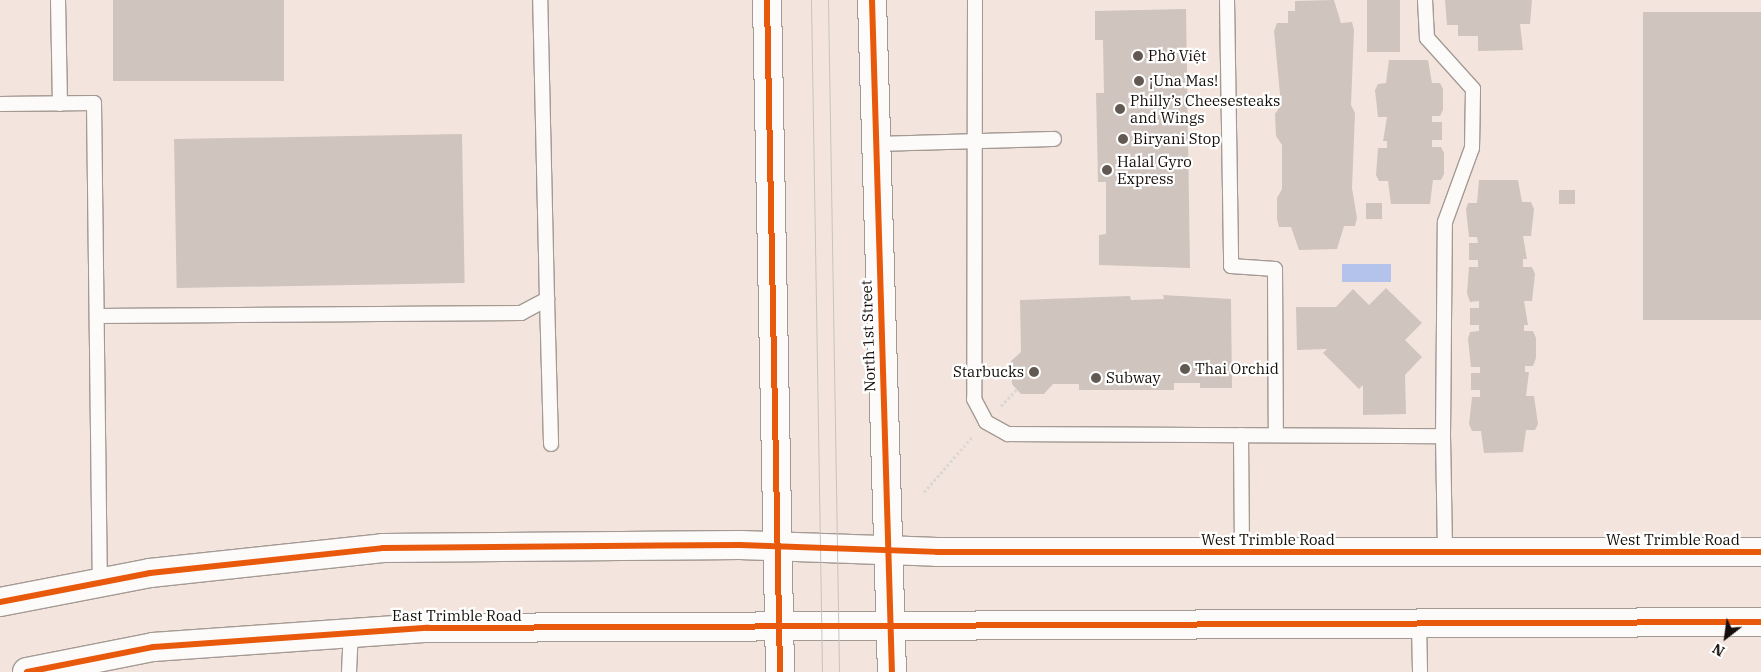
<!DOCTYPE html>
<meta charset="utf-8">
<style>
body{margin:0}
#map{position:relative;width:1761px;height:672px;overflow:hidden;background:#f3e5dd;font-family:"IBM Plex Serif",serif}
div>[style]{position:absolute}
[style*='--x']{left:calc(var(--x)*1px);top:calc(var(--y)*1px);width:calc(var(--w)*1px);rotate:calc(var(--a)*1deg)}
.water>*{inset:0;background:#b3c3eb;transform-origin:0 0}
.building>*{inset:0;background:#cfc4be;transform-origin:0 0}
.path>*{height:3px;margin-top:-1.5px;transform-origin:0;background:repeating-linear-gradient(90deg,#dad7d4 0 2.5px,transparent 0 5px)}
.roads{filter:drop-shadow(1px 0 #a49a94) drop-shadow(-1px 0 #a49a94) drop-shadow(0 1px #a49a94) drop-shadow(0 -1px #a49a94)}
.lane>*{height:14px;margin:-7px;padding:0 7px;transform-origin:7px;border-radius:7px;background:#fdfbfa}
.primary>*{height:28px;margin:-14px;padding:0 14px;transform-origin:14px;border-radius:14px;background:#fdfbfa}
.tram>*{height:1px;margin:-0.5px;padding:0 0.5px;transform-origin:0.5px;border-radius:0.5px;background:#c7c3c1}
.cycleway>*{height:6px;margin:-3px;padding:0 3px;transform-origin:3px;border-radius:3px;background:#e8590c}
.dots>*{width:14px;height:14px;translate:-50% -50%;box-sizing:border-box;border:2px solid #fff;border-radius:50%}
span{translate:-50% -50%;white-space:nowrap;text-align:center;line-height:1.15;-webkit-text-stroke:4.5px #fff;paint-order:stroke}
.poi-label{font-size:15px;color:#150d09}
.left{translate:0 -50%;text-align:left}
.right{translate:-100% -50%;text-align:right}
.street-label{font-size:15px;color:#150d09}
.north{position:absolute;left:1701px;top:612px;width:50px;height:50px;-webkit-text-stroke:4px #fff;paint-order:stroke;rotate:210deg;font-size:14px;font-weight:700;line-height:20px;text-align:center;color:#150d09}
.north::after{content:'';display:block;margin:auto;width:18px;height:22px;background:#150d09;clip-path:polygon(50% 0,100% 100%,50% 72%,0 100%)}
</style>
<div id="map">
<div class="water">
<i style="left:1342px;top:264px;width:49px;height:18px"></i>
</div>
<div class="building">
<i style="left:113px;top:0;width:171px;height:81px"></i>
<i style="clip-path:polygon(1334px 0,1341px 23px,1352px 22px,1354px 30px,1351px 105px,1355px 113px,1352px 188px,1357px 218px,1355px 226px,1344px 226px,1337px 249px,1299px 250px,1291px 227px,1279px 227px,1277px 219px,1277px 198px,1282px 189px,1282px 145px,1276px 136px,1275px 114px,1281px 105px,1274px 31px,1277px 23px,1288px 23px,1288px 11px,1295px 11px,1295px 1px)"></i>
<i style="left:1367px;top:0;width:33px;height:52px"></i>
<i style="clip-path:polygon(1445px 0,1532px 0,1530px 24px,1520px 24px,1523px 50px,1478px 51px,1478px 36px,1458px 36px,1458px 25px,1447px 25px)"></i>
<i style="clip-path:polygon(1186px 9px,1190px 268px,1099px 265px,1099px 235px,1106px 234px,1106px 182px,1098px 182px,1096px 93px,1104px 93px,1103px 40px,1095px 40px,1095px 11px)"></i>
<i style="left:1643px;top:12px;width:118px;height:308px"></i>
<i style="clip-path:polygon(1389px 60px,1428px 60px,1432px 83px,1440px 83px,1443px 89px,1443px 110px,1440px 116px,1432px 116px,1432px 122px,1442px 122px,1442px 140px,1432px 140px,1432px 147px,1441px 147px,1444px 153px,1444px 174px,1441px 180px,1433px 180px,1430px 204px,1391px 204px,1388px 181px,1379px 181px,1376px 175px,1378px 148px,1387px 148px,1387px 141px,1383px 141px,1387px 117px,1378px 117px,1375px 90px,1378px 84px,1386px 83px)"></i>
<i style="left:462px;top:134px;width:149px;height:288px;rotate:89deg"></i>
<i style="clip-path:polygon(1479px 180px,1518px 180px,1522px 202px,1531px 202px,1534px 209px,1531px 236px,1523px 236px,1527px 259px,1523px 259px,1523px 267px,1532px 267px,1535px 274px,1532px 301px,1524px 301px,1528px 325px,1524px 325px,1524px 331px,1533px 331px,1536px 338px,1536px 358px,1533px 366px,1525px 366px,1525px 372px,1529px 372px,1526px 396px,1534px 396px,1538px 424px,1535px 430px,1526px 430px,1523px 452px,1484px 453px,1481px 431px,1472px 431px,1469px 424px,1472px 397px,1480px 397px,1480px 390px,1471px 390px,1471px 373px,1480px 373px,1480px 367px,1471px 367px,1468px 339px,1470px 332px,1479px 331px,1479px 325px,1470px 325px,1470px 308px,1479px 308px,1479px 301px,1470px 302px,1467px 293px,1469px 267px,1478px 267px,1478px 260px,1469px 260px,1469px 243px,1478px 243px,1477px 237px,1469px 237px,1466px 209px,1468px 203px,1477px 203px)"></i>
<i style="left:1559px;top:190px;width:16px;height:14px"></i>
<i style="left:1366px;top:203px;width:16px;height:16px"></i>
<i style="clip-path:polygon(1386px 288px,1422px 323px,1405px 340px,1422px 357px,1405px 375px,1406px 414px,1363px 415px,1363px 385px,1359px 389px,1323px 353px,1327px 349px,1297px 350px,1296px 307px,1336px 307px,1353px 289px,1369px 305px)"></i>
<i style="clip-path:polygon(1163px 295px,1231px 299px,1232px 388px,1200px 388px,1200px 383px,1174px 383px,1174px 390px,1079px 390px,1079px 384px,1053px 384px,1044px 394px,1021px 394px,1012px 384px,1011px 361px,1021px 352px,1020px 300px,1130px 296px,1131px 300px,1164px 299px)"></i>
</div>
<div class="path">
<i style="--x:1001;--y:406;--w:23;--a:-47"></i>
<i style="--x:924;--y:492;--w:74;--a:-48.8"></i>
</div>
<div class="roads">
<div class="lane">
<i style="--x:58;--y:0;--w:104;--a:88.9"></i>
<i style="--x:975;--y:0;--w:399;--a:90.1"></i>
<i style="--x:974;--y:399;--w:26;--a:62"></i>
<i style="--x:986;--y:422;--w:25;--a:29"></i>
<i style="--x:1008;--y:434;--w:435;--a:0.3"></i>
<i style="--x:1443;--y:436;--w:214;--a:-89.5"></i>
<i style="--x:1445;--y:222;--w:79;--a:-70"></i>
<i style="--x:1472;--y:148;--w:59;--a:-89"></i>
<i style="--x:1473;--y:89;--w:69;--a:-132"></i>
<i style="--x:1427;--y:38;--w:38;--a:-93"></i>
<i style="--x:1227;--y:0;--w:266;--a:89.1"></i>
<i style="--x:1231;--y:266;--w:44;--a:3.9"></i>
<i style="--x:1275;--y:269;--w:166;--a:89.7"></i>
<i style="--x:0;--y:104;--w:94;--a:-0.6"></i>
<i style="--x:94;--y:103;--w:479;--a:89.3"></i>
<i style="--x:874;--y:144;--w:180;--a:-1.6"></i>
<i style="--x:547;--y:299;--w:145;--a:88.4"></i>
<i style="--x:97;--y:316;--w:424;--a:-0.4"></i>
<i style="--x:521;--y:313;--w:30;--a:-28"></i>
<i style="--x:547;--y:299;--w:299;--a:-91.3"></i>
<i style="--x:1241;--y:435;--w:117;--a:89.5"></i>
<i style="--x:1443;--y:436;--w:117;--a:89"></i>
<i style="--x:1419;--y:623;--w:49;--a:88.8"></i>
<i style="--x:349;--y:672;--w:42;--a:-87.3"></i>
</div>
<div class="primary">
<i style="--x:767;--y:0;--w:672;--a:88.89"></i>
<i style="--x:872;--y:0;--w:672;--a:88.3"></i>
<i style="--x:0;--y:602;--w:153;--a:-10.9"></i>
<i style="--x:150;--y:573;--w:234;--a:-6.1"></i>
<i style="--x:383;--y:548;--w:357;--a:-0.5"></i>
<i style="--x:740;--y:545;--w:197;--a:2"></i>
<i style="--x:937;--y:552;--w:824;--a:0"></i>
<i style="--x:27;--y:672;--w:128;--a:-11.2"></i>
<i style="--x:153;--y:647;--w:275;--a:-4"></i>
<i style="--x:427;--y:628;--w:1334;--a:-0.26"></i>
</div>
</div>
<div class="tram">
<i style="--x:811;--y:0;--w:672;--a:89.06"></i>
<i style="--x:828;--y:0;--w:672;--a:89.06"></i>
</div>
<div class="cycleway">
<i style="--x:767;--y:0;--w:672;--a:88.89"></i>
<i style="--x:872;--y:0;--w:672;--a:88.3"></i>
<i style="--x:0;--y:602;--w:153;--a:-10.9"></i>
<i style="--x:150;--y:573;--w:234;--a:-6.1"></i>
<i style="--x:383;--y:548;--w:357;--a:-0.5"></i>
<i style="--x:740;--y:545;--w:197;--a:2"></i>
<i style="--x:937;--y:552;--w:824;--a:0"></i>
<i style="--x:27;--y:672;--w:128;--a:-11.2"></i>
<i style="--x:153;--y:647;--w:275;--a:-4"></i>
<i style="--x:427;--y:628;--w:1334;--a:-0.26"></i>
</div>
<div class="dots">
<i style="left:1138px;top:56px;background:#635953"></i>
<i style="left:1139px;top:81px;background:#635953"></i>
<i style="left:1120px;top:109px;background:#635953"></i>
<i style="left:1123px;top:139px;background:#635953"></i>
<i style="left:1107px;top:170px;background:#635953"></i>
<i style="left:1185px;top:369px;background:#635953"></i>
<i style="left:1034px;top:372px;background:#635953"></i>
<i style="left:1096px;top:378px;background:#635953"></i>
</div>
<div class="poi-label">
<span class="left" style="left:1148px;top:56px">Phở Việt</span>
<span class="left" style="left:1149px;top:81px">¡Una Mas!</span>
<span class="left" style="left:1130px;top:109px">Philly’s Cheesesteaks<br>and Wings</span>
<span class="left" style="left:1133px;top:139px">Biryani Stop</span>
<span class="left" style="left:1117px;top:170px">Halal Gyro<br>Express</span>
<span class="left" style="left:1195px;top:369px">Thai Orchid</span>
<span class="right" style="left:1024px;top:372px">Starbucks</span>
<span class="left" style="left:1106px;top:378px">Subway</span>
</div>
<div class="street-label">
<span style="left:868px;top:336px;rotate:-92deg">North 1st Street</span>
<span style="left:1268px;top:540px">West Trimble Road</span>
<span style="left:1673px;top:540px">West Trimble Road</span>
<span style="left:457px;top:616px">East Trimble Road</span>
</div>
<div class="north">N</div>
</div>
